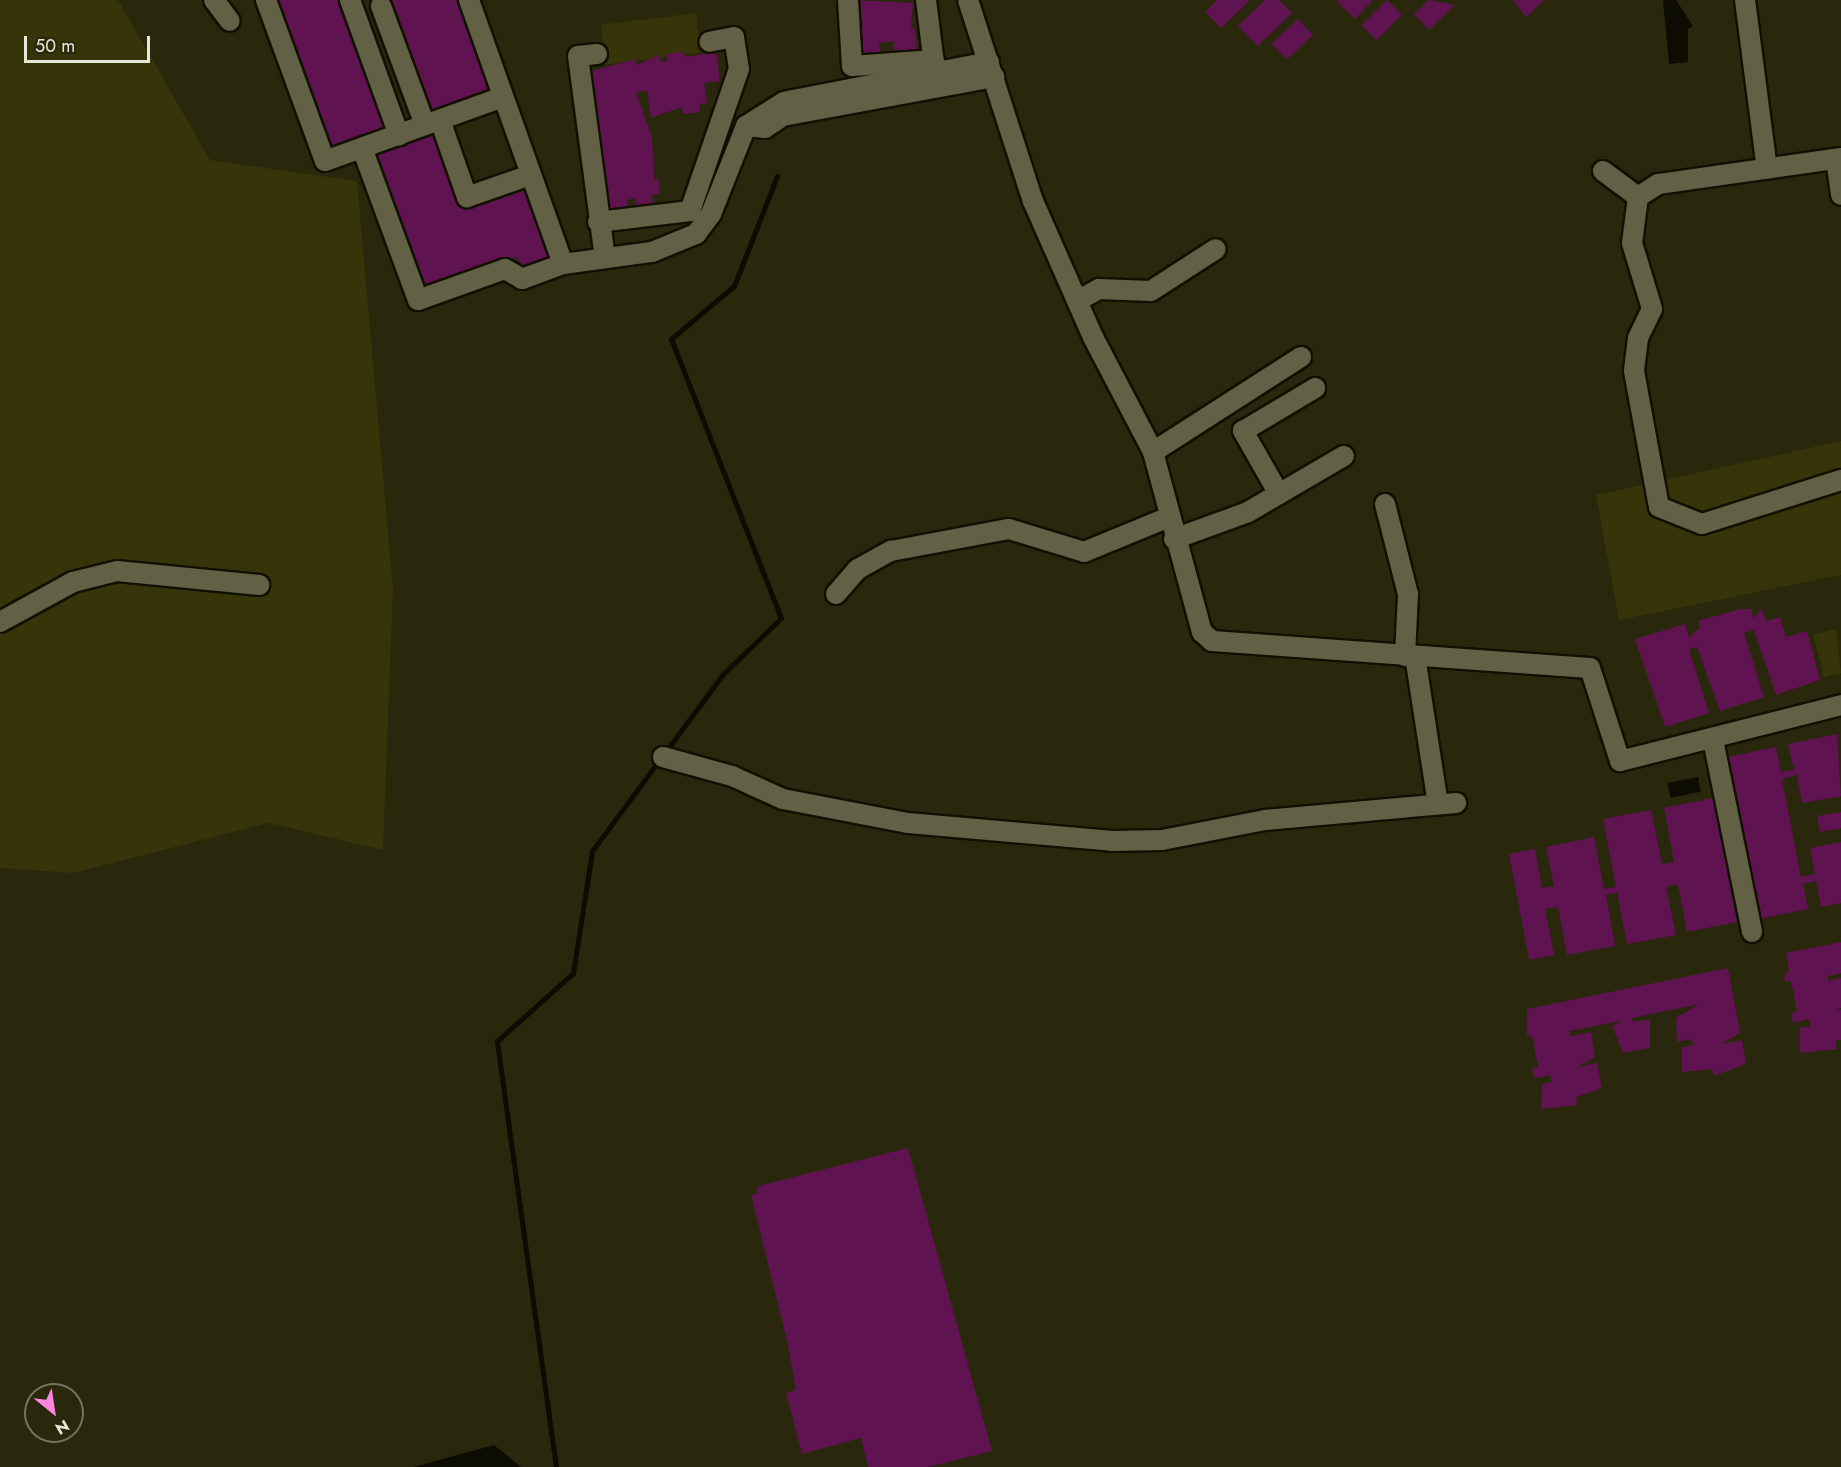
<!DOCTYPE html>
<style>
body{margin:0}
#map{position:relative;width:1841px;height:1467px;overflow:hidden;background:#29270c;font-family:Jost,sans-serif}
div>[style]{position:absolute}
[style*='--x']{left:calc(var(--x)*1px);top:calc(var(--y)*1px);width:calc(var(--w)*1px);rotate:calc(var(--a)*1deg)}
.green>*{inset:0;background:#363408;transform-origin:0 0}
.water>*{inset:0;background:#0d0c02;transform-origin:0 0}
.stream>*{height:5px;margin:-2.5px;padding:0 2.5px;transform-origin:2.5px;border-radius:2.5px;background:#0d0c02}
.building>*{inset:0;background:#5f1350;transform-origin:0 0}
.roads{filter:drop-shadow(2px 0 #121000) drop-shadow(-2px 0 #121000) drop-shadow(0 2px #121000) drop-shadow(0 -2px #121000)}
.minor>*{height:20px;margin:-10px;padding:0 10px;transform-origin:10px;border-radius:10px;background:#626145}
span{translate:-50% -50%;white-space:nowrap;text-align:center;line-height:1.15;-webkit-text-stroke:6px #29270c;paint-order:stroke}
.north{position:absolute;left:24px;top:1383px;width:60px;height:60px;box-sizing:border-box;background:#29270c;border:2px solid #75745e;border-radius:50%;rotate:150deg;font-size:16px;font-weight:700;line-height:24px;text-align:center;color:#e8e8d8}
.north::after{content:'';display:block;margin:auto;width:21px;height:27px;background:#fe85e0;clip-path:polygon(50% 0,100% 100%,50% 72%,0 100%)}
.scale{position:absolute;left:24px;top:36px;width:126px;height:27px;box-sizing:border-box;border:3px solid #e8e8d8;border-top:0;padding-left:8px;font-size:18px;line-height:21px;white-space:nowrap;color:#e8e8d8;-webkit-text-stroke:4px #29270c;paint-order:stroke}
</style>
<div id="map">
<div class="green">
<i style="clip-path:polygon(0 0,118px 0,210px 160px,357px 181px,393px 589px,383px 850px,269px 823px,73px 873px,0 868px)"></i>
<i style="left:696px;top:13px;width:40px;height:96px;rotate:83deg"></i>
<i style="clip-path:polygon(1841px 441px,1841px 575px,1619px 620px,1596px 495px)"></i>
<i style="clip-path:polygon(1836px 629px,1841px 673px,1824px 677px,1813px 635px)"></i>
</div>
<div class="water">
<i style="clip-path:polygon(1663px 0,1676px 0,1693px 26px,1688px 29px,1688px 62px,1669px 64px)"></i>
<i style="left:1698px;top:777px;width:15px;height:31px;rotate:79deg"></i>
<i style="clip-path:polygon(494px 1445px,521px 1467px,414px 1467px)"></i>
</div>
<div class="stream">
<i style="--x:556;--y:1467;--w:430;--a:-97.9"></i>
<i style="--x:497;--y:1041;--w:102;--a:-41.8"></i>
<i style="--x:573;--y:973;--w:123;--a:-81.1"></i>
<i style="--x:592;--y:851;--w:219;--a:-53.5"></i>
<i style="--x:722;--y:675;--w:82;--a:-44"></i>
<i style="--x:781;--y:618;--w:300;--a:-111.5"></i>
<i style="--x:671;--y:339;--w:82;--a:-40.1"></i>
<i style="--x:734;--y:286;--w:118;--a:-68.6"></i>
</div>
<div class="building">
<i style="clip-path:polygon(275px 0,343px 0,390px 126px,331px 148px)"></i>
<i style="clip-path:polygon(387px 0,456px 0,491px 91px,431px 114px)"></i>
<i style="clip-path:polygon(856px 0,913px 3px,911px 29px,915px 29px,917px 49px,894px 51px,893px 41px,879px 43px,880px 53px,859px 55px)"></i>
<i style="clip-path:polygon(1217px 0,1250px 0,1221px 28px,1205px 12px)"></i>
<i style="clip-path:polygon(1265px 0,1279px 0,1292px 13px,1258px 46px,1238px 26px)"></i>
<i style="clip-path:polygon(1373px 0,1355px 19px,1337px 2px,1339px 0)"></i>
<i style="left:1387px;top:0;width:21px;height:36px;rotate:45deg"></i>
<i style="clip-path:polygon(1429px 0,1455px 5px,1429px 30px,1414px 14px)"></i>
<i style="clip-path:polygon(1513px 0,1544px 0,1526px 17px)"></i>
<i style="left:1298px;top:19px;width:22px;height:36px;rotate:47deg"></i>
<i style="clip-path:polygon(684px 52px,685px 57px,716px 52px,720px 81px,704px 83px,707px 103px,699px 104px,700px 112px,683px 114px,682px 107px,651px 118px,647px 91px,636px 92px,652px 137px,654px 179px,658px 178px,660px 194px,652px 195px,653px 203px,636px 206px,635px 198px,627px 200px,628px 207px,604px 211px,588px 72px,636px 59px,636px 65px,660px 55px,661px 62px,667px 61px,666px 54px)"></i>
<i style="clip-path:polygon(431px 130px,461px 208px,527px 183px,556px 260px,523px 273px,517px 257px,429px 290px,425px 282px,421px 284px,372px 155px,374px 147px)"></i>
<i style="clip-path:polygon(1740px 609px,1751px 609px,1753px 618px,1762px 609px,1766px 621px,1780px 617px,1786px 637px,1807px 631px,1820px 680px,1776px 695px,1754px 630px,1744px 633px,1764px 697px,1720px 711px,1697px 647px,1689px 649px,1709px 713px,1665px 727px,1635px 639px,1685px 624px,1689px 637px,1700px 628px,1698px 621px)"></i>
<i style="clip-path:polygon(1837px 734px,1841px 796px,1802px 803px,1797px 775px,1782px 779px,1801px 877px,1815px 874px,1810px 848px,1841px 842px,1841px 903px,1821px 907px,1816px 881px,1803px 884px,1808px 909px,1760px 919px,1727px 757px,1776px 747px,1781px 772px,1794px 770px,1788px 744px)"></i>
<i style="clip-path:polygon(1713px 798px,1737px 922px,1687px 932px,1678px 884px,1666px 887px,1676px 935px,1627px 944px,1617px 893px,1606px 895px,1615px 946px,1567px 955px,1558px 907px,1545px 909px,1554px 955px,1529px 960px,1509px 854px,1535px 849px,1542px 888px,1554px 886px,1546px 847px,1594px 837px,1604px 889px,1616px 887px,1603px 819px,1651px 810px,1662px 864px,1674px 862px,1664px 808px)"></i>
<i style="clip-path:polygon(1841px 812px,1841px 828px,1820px 832px,1817px 816px)"></i>
<i style="clip-path:polygon(1841px 942px,1841px 973px,1828px 976px,1828px 981px,1841px 978px,1841px 1008px,1835px 1009px,1841px 1010px,1841px 1040px,1835px 1041px,1837px 1049px,1800px 1053px,1800px 1028px,1810px 1026px,1809px 1019px,1793px 1023px,1791px 1013px,1797px 1012px,1791px 981px,1785px 982px,1784px 976px,1789px 971px,1786px 953px)"></i>
<i style="clip-path:polygon(1728px 968px,1740px 1033px,1721px 1044px,1742px 1040px,1746px 1064px,1714px 1076px,1712px 1069px,1682px 1072px,1682px 1047px,1694px 1045px,1690px 1039px,1677px 1042px,1676px 1018px,1699px 1004px,1632px 1018px,1633px 1022px,1650px 1019px,1650px 1048px,1623px 1053px,1612px 1026px,1621px 1021px,1569px 1031px,1570px 1036px,1591px 1032px,1595px 1057px,1577px 1067px,1597px 1063px,1602px 1088px,1576px 1097px,1578px 1105px,1541px 1109px,1542px 1084px,1552px 1082px,1550px 1075px,1534px 1078px,1532px 1068px,1538px 1067px,1532px 1036px,1527px 1037px,1527px 1009px)"></i>
<i style="clip-path:polygon(908px 1148px,992px 1451px,928px 1467px,868px 1467px,861px 1438px,802px 1454px,786px 1393px,796px 1390px,788px 1345px,751px 1195px,758px 1193px,758px 1186px)"></i>
</div>
<div class="roads">
<div class="minor">
<i style="--x:214;--y:0;--w:26;--a:53"></i>
<i style="--x:266;--y:0;--w:171;--a:69.9"></i>
<i style="--x:325;--y:161;--w:189;--a:-19.8"></i>
<i style="--x:350;--y:0;--w:144;--a:70.1"></i>
<i style="--x:469;--y:0;--w:280;--a:70.4"></i>
<i style="--x:848;--y:0;--w:66;--a:86.5"></i>
<i style="--x:852;--y:66;--w:82;--a:-4.2"></i>
<i style="--x:926;--y:0;--w:73;--a:82.9"></i>
<i style="--x:968;--y:0;--w:211;--a:72.1"></i>
<i style="--x:1033;--y:201;--w:149;--a:66.2"></i>
<i style="--x:1093;--y:337;--w:130;--a:62.4"></i>
<i style="--x:1153;--y:452;--w:187;--a:74.8"></i>
<i style="--x:1202;--y:632;--w:13;--a:42"></i>
<i style="--x:1212;--y:641;--w:379;--a:4.1"></i>
<i style="--x:1590;--y:668;--w:98;--a:72.1"></i>
<i style="--x:1620;--y:761;--w:228;--a:-14.2"></i>
<i style="--x:1745;--y:0;--w:170;--a:82.6"></i>
<i style="--x:381;--y:6;--w:127;--a:69.7"></i>
<i style="--x:597;--y:54;--w:19;--a:174"></i>
<i style="--x:578;--y:56;--w:204;--a:82.4"></i>
<i style="--x:989;--y:62;--w:209;--a:169"></i>
<i style="--x:784;--y:102;--w:45;--a:147.7"></i>
<i style="--x:746;--y:126;--w:19;--a:6"></i>
<i style="--x:765;--y:128;--w:22;--a:-34"></i>
<i style="--x:783;--y:116;--w:215;--a:-10.5"></i>
<i style="--x:440;--y:120;--w:82;--a:70.7"></i>
<i style="--x:467;--y:197;--w:67;--a:-19.2"></i>
<i style="--x:362;--y:148;--w:162;--a:69.8"></i>
<i style="--x:418;--y:300;--w:92;--a:-19.6"></i>
<i style="--x:505;--y:269;--w:20;--a:30"></i>
<i style="--x:522;--y:279;--w:44;--a:-20.1"></i>
<i style="--x:563;--y:264;--w:90;--a:-7.7"></i>
<i style="--x:652;--y:252;--w:48;--a:-22.2"></i>
<i style="--x:696;--y:234;--w:25;--a:-53"></i>
<i style="--x:711;--y:214;--w:95;--a:-68.3"></i>
<i style="--x:1841;--y:158;--w:185;--a:171.9"></i>
<i style="--x:1658;--y:184;--w:24;--a:147"></i>
<i style="--x:1638;--y:197;--w:46;--a:97.4"></i>
<i style="--x:1632;--y:243;--w:69;--a:73.1"></i>
<i style="--x:1652;--y:309;--w:32;--a:116"></i>
<i style="--x:1638;--y:338;--w:33;--a:97"></i>
<i style="--x:1634;--y:371;--w:138;--a:79.6"></i>
<i style="--x:1659;--y:507;--w:46;--a:21.6"></i>
<i style="--x:1702;--y:524;--w:146;--a:-17.6"></i>
<i style="--x:1836;--y:159;--w:36;--a:82"></i>
<i style="--x:1603;--y:171;--w:44;--a:36.6"></i>
<i style="--x:598;--y:222;--w:93;--a:-6.8"></i>
<i style="--x:690;--y:211;--w:150;--a:-71"></i>
<i style="--x:739;--y:69;--w:32;--a:-99"></i>
<i style="--x:734;--y:37;--w:25;--a:169"></i>
<i style="--x:1077;--y:301;--w:25;--a:-29"></i>
<i style="--x:1099;--y:289;--w:52;--a:2.2"></i>
<i style="--x:1151;--y:291;--w:77;--a:-32.9"></i>
<i style="--x:1153;--y:452;--w:176;--a:-32.7"></i>
<i style="--x:1279;--y:494;--w:73;--a:-119.7"></i>
<i style="--x:1243;--y:431;--w:84;--a:-30.8"></i>
<i style="--x:1385;--y:504;--w:93;--a:75.7"></i>
<i style="--x:1408;--y:594;--w:62;--a:92.8"></i>
<i style="--x:1174;--y:539;--w:79;--a:-20"></i>
<i style="--x:1248;--y:512;--w:111;--a:-30.3"></i>
<i style="--x:836;--y:594;--w:33;--a:-49"></i>
<i style="--x:858;--y:569;--w:38;--a:-29"></i>
<i style="--x:891;--y:551;--w:120;--a:-10.6"></i>
<i style="--x:1009;--y:529;--w:78;--a:17"></i>
<i style="--x:1084;--y:552;--w:90;--a:-22.3"></i>
<i style="--x:0;--y:622;--w:83;--a:-28.7"></i>
<i style="--x:73;--y:582;--w:45;--a:-14"></i>
<i style="--x:117;--y:571;--w:143;--a:5.6"></i>
<i style="--x:1415;--y:656;--w:150;--a:81.2"></i>
<i style="--x:1713;--y:740;--w:196;--a:78.5"></i>
<i style="--x:663;--y:757;--w:72;--a:15.4"></i>
<i style="--x:732;--y:776;--w:56;--a:24.3"></i>
<i style="--x:783;--y:799;--w:127;--a:10.9"></i>
<i style="--x:908;--y:823;--w:205;--a:5"></i>
<i style="--x:1112;--y:841;--w:50;--a:-1.1"></i>
<i style="--x:1162;--y:840;--w:105;--a:-11"></i>
<i style="--x:1265;--y:820;--w:192;--a:-5.1"></i>
</div>
</div>
<div class="north">N</div>
<div class="scale">50 m</div>
</div>
